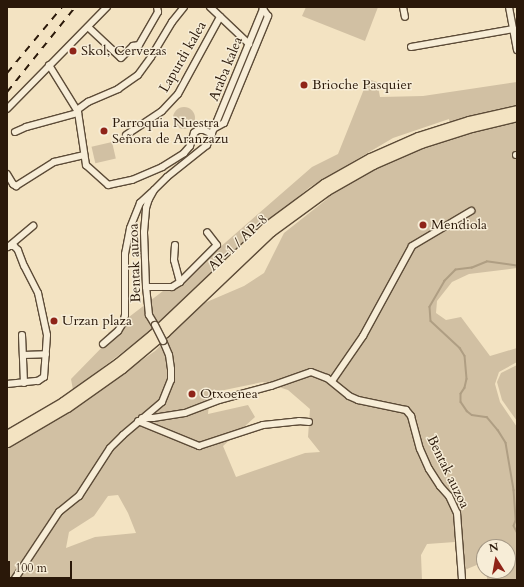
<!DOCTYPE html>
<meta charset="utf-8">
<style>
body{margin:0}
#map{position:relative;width:524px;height:587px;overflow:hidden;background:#f3e3c2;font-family:Cardo,serif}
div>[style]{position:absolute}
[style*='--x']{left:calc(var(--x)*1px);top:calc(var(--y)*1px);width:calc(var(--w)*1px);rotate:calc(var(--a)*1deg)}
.green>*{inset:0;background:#d1c0a3;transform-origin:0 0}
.round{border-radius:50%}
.stream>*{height:1.5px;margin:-0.75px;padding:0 0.75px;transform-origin:0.75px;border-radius:0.75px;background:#af9e83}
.roads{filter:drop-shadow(1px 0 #5c4b37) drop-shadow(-1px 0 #5c4b37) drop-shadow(0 1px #5c4b37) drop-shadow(0 -1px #5c4b37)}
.minor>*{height:6px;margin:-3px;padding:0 3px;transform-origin:3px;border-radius:3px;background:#f7edd7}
.highway>*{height:9px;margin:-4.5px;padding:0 4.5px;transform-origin:4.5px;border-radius:4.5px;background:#f3e3c2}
.rail>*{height:1.5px;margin-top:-0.75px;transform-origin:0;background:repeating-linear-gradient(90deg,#2a1809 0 7px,transparent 0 14px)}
.bridges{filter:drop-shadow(1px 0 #5c4b37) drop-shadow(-1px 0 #5c4b37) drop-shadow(0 1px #5c4b37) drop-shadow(0 -1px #5c4b37)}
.minor-bridge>*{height:6px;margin:-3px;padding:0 3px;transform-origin:3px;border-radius:3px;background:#f7edd7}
.dots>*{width:11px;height:11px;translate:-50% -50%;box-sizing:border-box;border:2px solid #f7edd7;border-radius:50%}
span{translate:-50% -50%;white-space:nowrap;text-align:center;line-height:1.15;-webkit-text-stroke:3px #f7edd7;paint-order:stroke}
.poi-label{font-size:14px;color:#2a1809}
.left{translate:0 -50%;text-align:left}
.street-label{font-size:14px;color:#2a1809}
.frame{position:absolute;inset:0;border:8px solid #2a1809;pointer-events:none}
.north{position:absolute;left:476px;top:539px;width:40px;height:40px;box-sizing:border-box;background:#f7edd7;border:1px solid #a59885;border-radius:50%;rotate:349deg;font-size:11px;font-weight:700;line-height:16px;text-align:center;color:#2a1809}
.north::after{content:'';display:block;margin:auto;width:14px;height:18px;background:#8f2418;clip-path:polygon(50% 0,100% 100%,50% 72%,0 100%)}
.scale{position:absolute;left:8px;top:561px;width:64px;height:18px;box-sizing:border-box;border:2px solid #2a1809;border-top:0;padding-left:5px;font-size:12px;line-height:14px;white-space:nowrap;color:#2a1809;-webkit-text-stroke:3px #f7edd7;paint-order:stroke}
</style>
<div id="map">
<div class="green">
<i style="clip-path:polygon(306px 7px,378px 7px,365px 41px,302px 16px)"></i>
<i style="clip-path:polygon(evenodd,368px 79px,377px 82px,380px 97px,423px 96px,517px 82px,517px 268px,469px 274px,452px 282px,437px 301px,436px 313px,446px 320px,461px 317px,490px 356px,517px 348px,517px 362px,499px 372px,495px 384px,500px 402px,517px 427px,517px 580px,487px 580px,487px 571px,508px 571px,508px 547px,484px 547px,484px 562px,467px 569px,457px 565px,455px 542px,427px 544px,421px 555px,422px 580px,7px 580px,7px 444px,86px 399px,155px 351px,202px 304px,244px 286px,264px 273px,284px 233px,327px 199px,331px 193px,393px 159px,452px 139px,449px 119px,393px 138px,310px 187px,234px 250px,149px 332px,73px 390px,71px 379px,112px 337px,108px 333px,218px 249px,312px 167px,338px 154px,368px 79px,263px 382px,288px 390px,310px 409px,308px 437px,320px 452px,305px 453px,236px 477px,223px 446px,255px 417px,248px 405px,208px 414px,210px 393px,263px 382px,368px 79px,118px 495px,128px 513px,136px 533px,95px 537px,66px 548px,69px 532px,94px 516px,108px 496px,118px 495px)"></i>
<i class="round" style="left:173px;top:107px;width:22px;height:22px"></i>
<i style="left:112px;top:142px;width:17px;height:21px;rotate:77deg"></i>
<i style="clip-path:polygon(517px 365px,517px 421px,502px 400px,497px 382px,501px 373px)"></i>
</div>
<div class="stream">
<i style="--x:517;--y:266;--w:30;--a:-172"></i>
<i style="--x:487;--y:262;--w:16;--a:158"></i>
<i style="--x:472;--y:268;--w:16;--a:173"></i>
<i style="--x:456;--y:270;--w:16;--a:135"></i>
<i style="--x:445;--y:281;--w:30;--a:120"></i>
<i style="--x:430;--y:307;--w:14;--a:86"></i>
<i style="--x:431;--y:321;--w:40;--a:43"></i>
<i style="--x:460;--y:348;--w:9;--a:58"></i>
<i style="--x:465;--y:356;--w:23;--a:85"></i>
<i style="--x:467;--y:379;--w:9;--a:103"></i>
<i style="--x:465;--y:388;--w:7;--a:124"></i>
<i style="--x:461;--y:394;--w:8;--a:90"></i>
<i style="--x:461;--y:402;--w:11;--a:56"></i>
<i style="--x:467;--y:411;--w:6;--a:39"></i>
<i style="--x:472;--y:415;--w:15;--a:8"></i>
<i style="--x:487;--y:417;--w:17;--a:50"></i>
<i style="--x:498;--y:430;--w:15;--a:58"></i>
<i style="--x:506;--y:443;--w:48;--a:80.3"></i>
<i style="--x:514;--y:490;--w:31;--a:86"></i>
<i style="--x:516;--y:521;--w:5;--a:112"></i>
<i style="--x:514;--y:526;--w:7;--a:63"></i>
</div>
<div class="roads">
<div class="minor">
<i style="--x:210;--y:7;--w:54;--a:43.5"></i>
<i style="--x:403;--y:7;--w:10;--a:79"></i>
<i style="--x:509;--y:7;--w:44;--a:79.5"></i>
<i style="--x:88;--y:27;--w:45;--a:43.2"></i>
<i style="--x:121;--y:58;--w:17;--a:-45"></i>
<i style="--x:133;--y:46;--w:6;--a:-9"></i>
<i style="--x:139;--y:45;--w:38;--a:-60"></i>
<i style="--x:158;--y:12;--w:5;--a:-101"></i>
<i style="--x:411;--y:47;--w:104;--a:-10"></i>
<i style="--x:49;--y:65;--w:55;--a:58.3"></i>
<i style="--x:78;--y:112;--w:54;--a:81.4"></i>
<i style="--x:86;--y:165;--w:30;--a:42"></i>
<i style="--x:108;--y:185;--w:25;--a:-12"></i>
<i style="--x:132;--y:180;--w:33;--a:-23"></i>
<i style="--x:162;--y:167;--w:26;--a:-32"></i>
<i style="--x:184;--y:153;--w:9;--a:-49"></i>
<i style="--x:190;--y:146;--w:14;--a:-73"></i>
<i style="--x:194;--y:133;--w:5;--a:-37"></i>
<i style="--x:198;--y:130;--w:6;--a:0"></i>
<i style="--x:204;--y:130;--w:9;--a:27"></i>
<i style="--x:7;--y:109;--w:143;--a:-45.6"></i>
<i style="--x:77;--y:110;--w:14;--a:-36"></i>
<i style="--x:88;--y:102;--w:33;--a:-23"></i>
<i style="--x:118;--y:89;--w:24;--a:-35"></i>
<i style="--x:138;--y:75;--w:22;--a:-54"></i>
<i style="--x:151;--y:57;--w:41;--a:-59"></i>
<i style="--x:172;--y:22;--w:19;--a:-51"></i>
<i style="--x:215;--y:128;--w:10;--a:-29"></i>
<i style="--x:224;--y:123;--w:116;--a:-67.6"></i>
<i style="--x:268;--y:16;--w:9;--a:-126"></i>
<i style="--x:15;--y:132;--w:12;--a:-24"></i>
<i style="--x:26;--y:127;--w:54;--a:-15.1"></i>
<i style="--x:126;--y:135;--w:43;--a:-33.7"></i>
<i style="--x:162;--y:111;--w:23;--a:-47"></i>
<i style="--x:178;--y:94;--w:88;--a:-61.4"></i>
<i style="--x:516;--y:155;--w:1;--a:0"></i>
<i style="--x:7;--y:174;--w:12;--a:59"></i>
<i style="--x:13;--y:184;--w:4;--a:34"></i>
<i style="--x:16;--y:186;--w:45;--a:-32.3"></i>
<i style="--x:54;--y:162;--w:31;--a:-13"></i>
<i style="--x:175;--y:245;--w:15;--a:94"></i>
<i style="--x:174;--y:260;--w:23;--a:75"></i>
<i style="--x:8;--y:247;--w:33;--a:-40"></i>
<i style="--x:146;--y:287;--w:26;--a:0"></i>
<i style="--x:172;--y:287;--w:9;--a:-32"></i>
<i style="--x:180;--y:282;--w:52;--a:-45"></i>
<i style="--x:217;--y:245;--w:16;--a:-128"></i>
<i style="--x:155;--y:325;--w:12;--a:-121"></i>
<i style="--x:149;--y:315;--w:28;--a:-96"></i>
<i style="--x:146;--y:287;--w:55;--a:-92.1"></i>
<i style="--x:144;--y:232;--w:24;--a:-85"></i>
<i style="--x:146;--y:208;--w:9;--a:-72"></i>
<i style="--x:149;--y:199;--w:10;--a:-61"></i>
<i style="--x:154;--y:190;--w:18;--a:-45"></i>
<i style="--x:167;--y:177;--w:51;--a:-38.7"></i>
<i style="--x:207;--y:145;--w:149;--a:-67.6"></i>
<i style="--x:22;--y:335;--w:48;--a:87.6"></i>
<i style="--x:103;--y:344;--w:20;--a:-41"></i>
<i style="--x:118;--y:331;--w:9;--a:-58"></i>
<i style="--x:123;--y:323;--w:8;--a:-76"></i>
<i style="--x:125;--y:315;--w:61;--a:-90"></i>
<i style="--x:125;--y:254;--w:26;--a:-79"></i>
<i style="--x:130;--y:228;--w:27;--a:-68"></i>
<i style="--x:140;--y:203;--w:16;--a:-43"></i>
<i style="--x:23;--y:355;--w:23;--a:-2"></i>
<i style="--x:332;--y:381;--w:55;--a:-55.4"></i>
<i style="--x:363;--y:336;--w:102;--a:-61.4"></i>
<i style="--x:412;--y:246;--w:69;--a:-30.7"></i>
<i style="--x:7;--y:384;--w:31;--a:-6"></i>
<i style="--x:38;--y:381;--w:7;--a:-34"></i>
<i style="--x:44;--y:377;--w:42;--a:-85.9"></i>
<i style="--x:47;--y:335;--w:43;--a:-102.1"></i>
<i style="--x:38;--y:293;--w:30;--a:-117"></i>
<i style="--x:24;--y:266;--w:17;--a:-111"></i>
<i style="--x:18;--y:250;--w:6;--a:-135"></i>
<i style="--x:14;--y:246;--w:5;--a:180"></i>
<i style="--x:142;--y:418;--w:11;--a:0"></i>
<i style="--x:153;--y:418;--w:32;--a:-9"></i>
<i style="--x:185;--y:413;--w:36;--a:-21"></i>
<i style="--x:219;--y:400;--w:54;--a:-15.1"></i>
<i style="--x:271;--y:386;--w:42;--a:-19.3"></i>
<i style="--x:311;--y:372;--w:17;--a:21"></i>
<i style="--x:327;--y:378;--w:28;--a:39"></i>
<i style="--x:349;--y:396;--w:10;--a:24"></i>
<i style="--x:358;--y:400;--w:49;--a:11.8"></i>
<i style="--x:406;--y:410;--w:8;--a:50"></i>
<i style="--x:411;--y:416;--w:34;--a:75"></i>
<i style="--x:420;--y:449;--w:22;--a:66"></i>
<i style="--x:429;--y:469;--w:20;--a:57"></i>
<i style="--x:440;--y:486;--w:13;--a:48"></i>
<i style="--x:449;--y:496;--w:19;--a:65"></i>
<i style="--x:457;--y:513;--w:67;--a:85.7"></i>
<i style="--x:138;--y:421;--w:66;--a:22.3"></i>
<i style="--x:199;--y:446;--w:67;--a:-18.2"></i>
<i style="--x:263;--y:425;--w:36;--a:-6"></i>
<i style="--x:299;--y:421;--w:10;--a:6"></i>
<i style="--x:14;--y:580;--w:82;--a:-56.5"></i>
<i style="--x:59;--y:512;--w:26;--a:-39"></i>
<i style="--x:79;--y:496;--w:57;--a:-57.1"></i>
<i style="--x:110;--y:448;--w:18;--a:-45"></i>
<i style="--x:123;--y:435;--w:51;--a:-40.2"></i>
<i style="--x:162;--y:402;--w:24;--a:-68"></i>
<i style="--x:171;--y:380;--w:11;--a:-90"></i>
<i style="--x:171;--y:369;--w:14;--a:-98"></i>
<i style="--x:169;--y:355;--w:15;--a:-113"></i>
</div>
<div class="highway">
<i style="--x:7;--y:435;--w:65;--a:-30.5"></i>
<i style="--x:63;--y:402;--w:67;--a:-35.3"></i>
<i style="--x:118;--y:363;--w:44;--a:-39.5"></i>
<i style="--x:152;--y:335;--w:158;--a:-43.5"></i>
<i style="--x:267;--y:226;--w:71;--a:-36.4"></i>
<i style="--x:324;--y:184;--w:53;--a:-29.5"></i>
<i style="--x:370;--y:158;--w:52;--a:-23.6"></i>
<i style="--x:418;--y:137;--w:53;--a:-17.4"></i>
<i style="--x:469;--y:121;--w:49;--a:-12.9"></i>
<i style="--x:7;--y:442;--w:69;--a:-30.3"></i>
<i style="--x:67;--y:407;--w:67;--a:-35.3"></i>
<i style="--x:122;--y:368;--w:56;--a:-39.9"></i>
<i style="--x:165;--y:332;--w:146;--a:-43.6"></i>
<i style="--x:271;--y:231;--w:69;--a:-36.2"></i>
<i style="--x:327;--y:190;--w:53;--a:-29.5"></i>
<i style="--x:373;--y:164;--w:52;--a:-23.6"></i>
<i style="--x:421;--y:143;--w:52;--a:-17.7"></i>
<i style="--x:471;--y:127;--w:47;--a:-13.4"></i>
</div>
</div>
<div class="rail">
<i style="--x:7;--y:73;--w:86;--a:-50.2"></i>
<i style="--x:7;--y:92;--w:109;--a:-51.3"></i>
</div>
<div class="bridges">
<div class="minor-bridge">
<i style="--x:155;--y:325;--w:18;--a:63"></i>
</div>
</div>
<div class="dots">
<i style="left:73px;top:51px;background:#8f2418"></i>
<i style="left:304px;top:85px;background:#8f2418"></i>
<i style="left:104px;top:131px;background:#8f2418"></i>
<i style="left:423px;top:225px;background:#8f2418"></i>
<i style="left:54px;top:321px;background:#8f2418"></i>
<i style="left:192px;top:394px;background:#8f2418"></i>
</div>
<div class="poi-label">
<span class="left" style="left:81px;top:51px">Skol, Cervezas</span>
<span class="left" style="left:312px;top:85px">Brioche Pasquier</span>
<span class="left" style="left:112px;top:131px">Parroquia Nuestra<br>Señora de Aranzazu</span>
<span class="left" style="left:431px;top:225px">Mendiola</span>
<span class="left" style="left:62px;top:321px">Urzan plaza</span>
<span class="left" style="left:200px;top:394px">Otxoenea</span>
</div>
<div class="street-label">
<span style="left:183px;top:57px;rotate:-60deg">Lapurdi kalea</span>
<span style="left:226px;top:69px;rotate:-68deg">Araba kalea</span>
<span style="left:238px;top:243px;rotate:-43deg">AP-1 / AP-8</span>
<span style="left:135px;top:263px;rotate:-92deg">Bentak auzoa</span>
<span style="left:448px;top:472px;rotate:64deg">Bentak auzoa</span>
</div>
<div class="frame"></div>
<div class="north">N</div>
<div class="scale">100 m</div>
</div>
